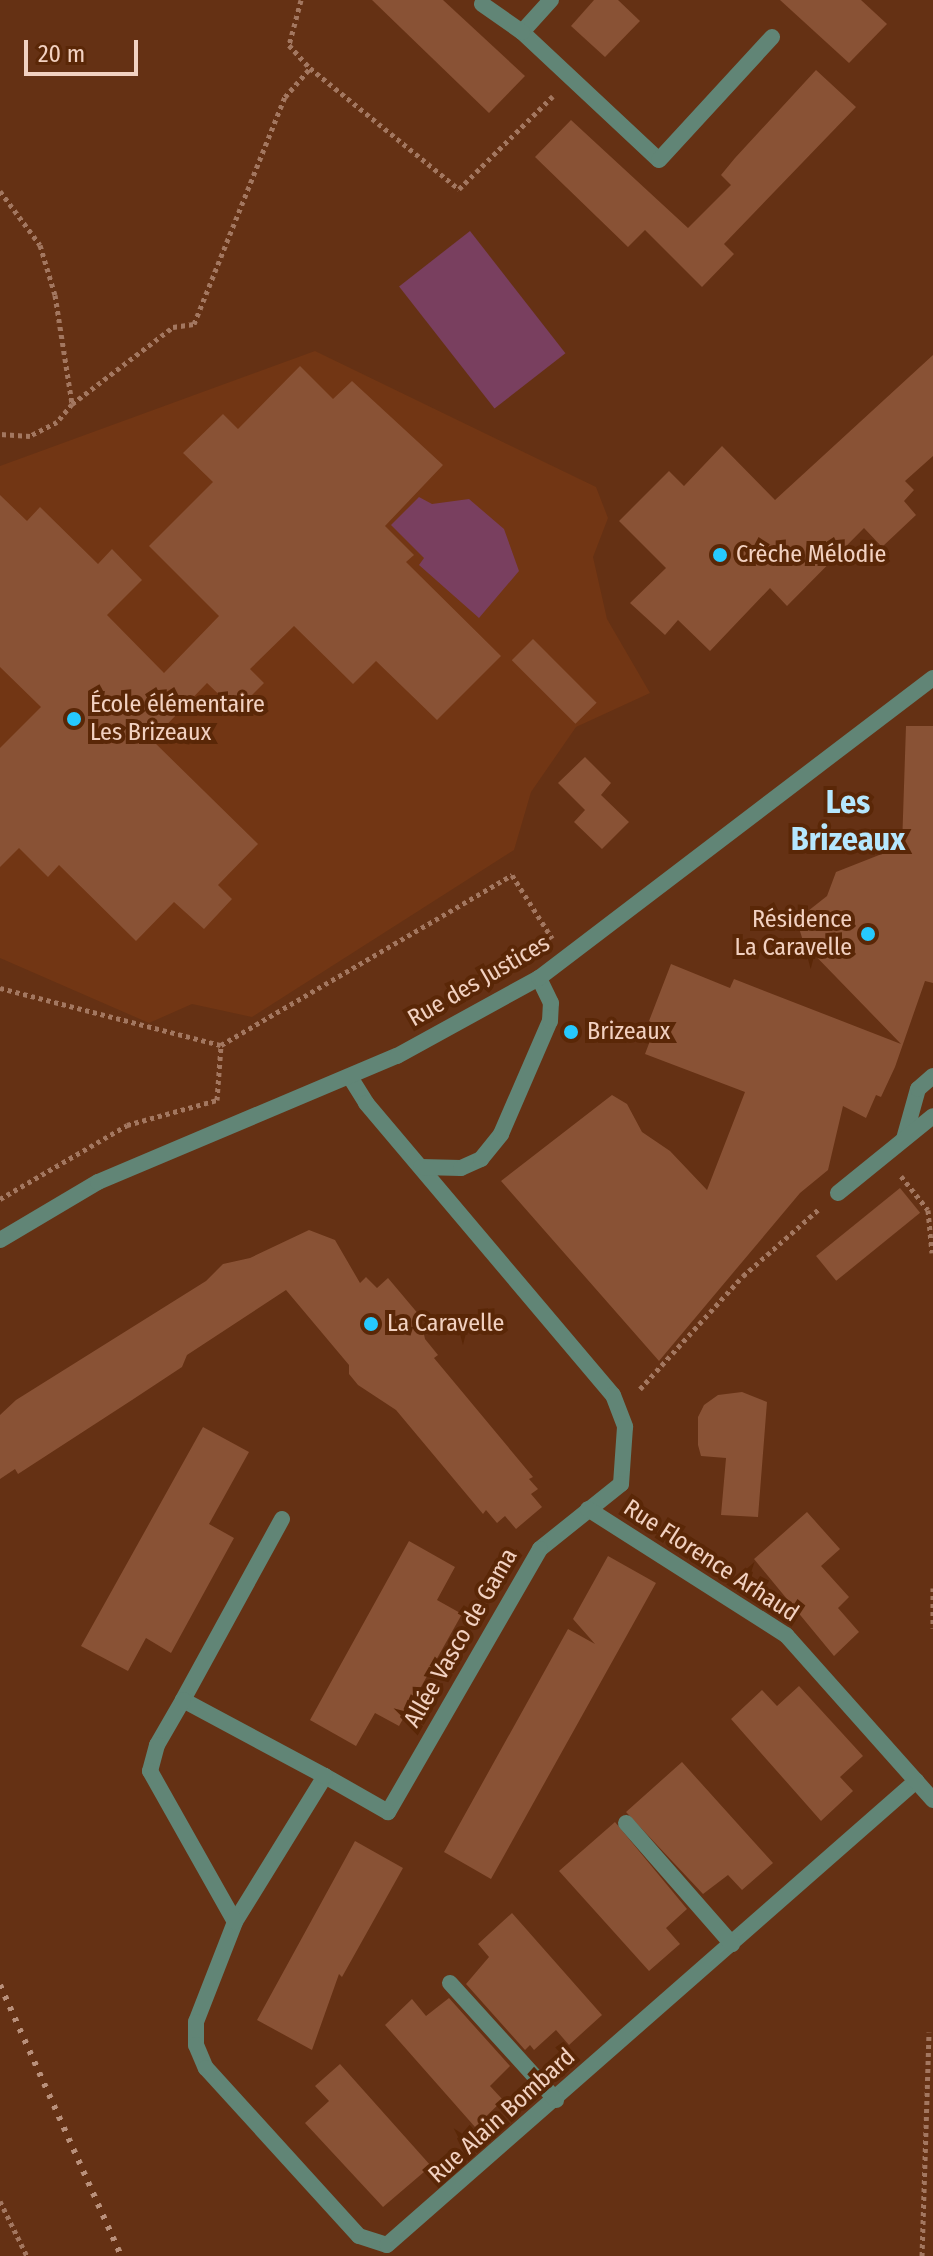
<!DOCTYPE html>
<meta charset="utf-8">
<style>
body{margin:0}
#map{position:relative;width:933px;height:2256px;overflow:hidden;background:#653114;font-family:"Fira Sans Condensed",sans-serif}
div>[style]{position:absolute}
[style*='--x']{left:calc(var(--x)*1px);top:calc(var(--y)*1px);width:calc(var(--w)*1px);rotate:calc(var(--a)*1deg)}
.built>*{inset:0;background:#723614}
.green>*{inset:0;background:#793f5f;transform-origin:0 0}
.building>*{inset:0;background:#895235;transform-origin:0 0}
.path>*{height:5px;margin-top:-2.5px;transform-origin:0;background:repeating-linear-gradient(90deg,#a37760 0 4px,transparent 0 8px)}
.minor>*{height:16px;margin:-8px;padding:0 8px;transform-origin:8px;border-radius:8px;background:#618576}
.tertiary>*{height:16px;margin:-8px;padding:0 8px;transform-origin:8px;border-radius:8px;background:#618576}
.rail>*{height:6px;margin-top:-3px;transform-origin:0;background:repeating-linear-gradient(90deg,#b9907b 0 4px,transparent 0 12px)}
.dots>*{width:22px;height:22px;translate:-50% -50%;box-sizing:border-box;border:4px solid #5a2707;border-radius:50%}
span{translate:-50% -50%;white-space:nowrap;text-align:center;line-height:1.15;-webkit-text-stroke:8px #5a2707;paint-order:stroke}
.poi-label{font-size:24px;color:#f2d1c1}
.left{translate:0 -50%;text-align:left}
.right{translate:-100% -50%;text-align:right}
.street-label{font-size:24px;color:#f2d1c1}
.district-label{font-size:32px;color:#b5e7fe;font-weight:700}
.scale{position:absolute;left:24px;top:40px;width:114px;height:36px;box-sizing:border-box;border:4px solid #f2d1c1;border-top:0;padding-left:10px;font-size:24px;line-height:28px;white-space:nowrap;color:#f2d1c1;-webkit-text-stroke:6px #5a2707;paint-order:stroke}
</style>
<div id="map">
<div class="built">
<i style="clip-path:polygon(315px 351px,596px 487px,608px 518px,593px 557px,607px 619px,650px 693px,576px 727px,531px 792px,514px 850px,252px 1017px,192px 1004px,149px 1023px,0 958px,0 466px)"></i>
</div>
<div class="green">
<i style="left:470px;top:231px;width:155px;height:90px;rotate:52deg"></i>
<i style="clip-path:polygon(419px 497px,432px 504px,469px 499px,504px 529px,519px 571px,479px 618px,419px 565px,424px 558px,391px 525px)"></i>
</div>
<div class="building">
<i style="clip-path:polygon(372px 0,443px 0,525px 76px,489px 113px)"></i>
<i style="clip-path:polygon(594px 0,618px 0,640px 21px,605px 57px,571px 26px)"></i>
<i style="clip-path:polygon(780px 0,861px 0,887px 24px,849px 63px)"></i>
<i style="clip-path:polygon(816px 70px,856px 107px,724px 244px,734px 254px,702px 287px,645px 230px,628px 247px,535px 157px,571px 120px,688px 228px,731px 185px,721px 175px,735px 158px)"></i>
<i style="clip-path:polygon(933px 355px,933px 456px,905px 481px,914px 490px,904px 501px,916px 515px,882px 547px,864px 528px,787px 606px,770px 588px,710px 651px,678px 620px,665px 635px,630px 603px,666px 568px,619px 521px,669px 471px,684px 486px,722px 446px,775px 500px)"></i>
<i style="clip-path:polygon(300px 366px,333px 399px,352px 381px,443px 465px,385px 526px,414px 555px,406px 562px,501px 656px,437px 720px,376px 661px,353px 684px,294px 626px,250px 669px,264px 683px,236px 711px,207px 683px,152px 740px,258px 844px,218px 885px,232px 899px,204px 929px,174px 902px,136px 941px,59px 865px,48px 877px,19px 848px,0 867px,0 748px,41px 707px,0 667px,0 495px,27px 521px,40px 507px,98px 564px,112px 549px,142px 580px,107px 615px,164px 673px,219px 616px,149px 546px,213px 482px,183px 453px,223px 414px,238px 429px)"></i>
<i style="left:533px;top:639px;width:90px;height:30px;rotate:45deg"></i>
<i style="clip-path:polygon(906px 726px,933px 726px,933px 983px,925px 981px,895px 1067px,881px 1097px,876px 1095px,866px 1118px,843px 1106px,828px 1170px,800px 1193px,659px 1361px,501px 1181px,612px 1095px,627px 1104px,642px 1132px,670px 1151px,707px 1190px,745px 1092px,645px 1054px,656px 1025px,649px 1021px,671px 964px,730px 988px,734px 979px,901px 1044px,804px 944px,799px 928px,808px 911px,827px 896px,836px 872px,902px 846px)"></i>
<i style="clip-path:polygon(585px 757px,611px 783px,601px 795px,629px 822px,602px 849px,574px 822px,585px 810px,558px 783px)"></i>
<i style="left:900px;top:1188px;width:32px;height:108px;rotate:51deg"></i>
<i style="clip-path:polygon(309px 1230px,335px 1240px,360px 1283px,366px 1277px,377px 1288px,388px 1278px,420px 1316px,425px 1339px,438px 1355px,434px 1358px,533px 1477px,529px 1479px,538px 1489px,531px 1494px,542px 1507px,516px 1529px,505px 1516px,497px 1523px,486px 1510px,483px 1514px,396px 1410px,358px 1385px,349px 1374px,349px 1365px,286px 1290px,187px 1355px,182px 1367px,132px 1400px,18px 1474px,15px 1469px,0 1479px,0 1415px,16px 1400px,206px 1281px,223px 1264px,250px 1258px)"></i>
<i style="clip-path:polygon(742px 1392px,767px 1402px,758px 1517px,721px 1515px,726px 1458px,701px 1456px,698px 1445px,698px 1417px,704px 1405px,718px 1395px)"></i>
<i style="clip-path:polygon(203px 1427px,249px 1452px,209px 1524px,234px 1538px,171px 1653px,146px 1638px,128px 1671px,81px 1646px)"></i>
<i style="clip-path:polygon(807px 1512px,840px 1549px,821px 1566px,849px 1597px,838px 1608px,859px 1632px,834px 1656px,754px 1559px)"></i>
<i style="clip-path:polygon(409px 1541px,455px 1567px,437px 1600px,462px 1614px,399px 1726px,375px 1713px,356px 1746px,310px 1720px)"></i>
<i style="clip-path:polygon(608px 1556px,656px 1583px,491px 1879px,444px 1852px,568px 1629px,595px 1644px,573px 1619px)"></i>
<i style="clip-path:polygon(799px 1686px,863px 1756px,840px 1777px,853px 1791px,821px 1821px,731px 1719px,762px 1690px,777px 1706px)"></i>
<i style="clip-path:polygon(682px 1762px,773px 1863px,742px 1890px,728px 1875px,703px 1894px,626px 1812px)"></i>
<i style="clip-path:polygon(615px 1822px,687px 1909px,666px 1928px,680px 1944px,649px 1971px,559px 1871px)"></i>
<i style="clip-path:polygon(355px 1841px,403px 1868px,342px 1977px,339px 1974px,312px 2050px,257px 2020px)"></i>
<i style="clip-path:polygon(512px 1913px,602px 2015px,569px 2045px,556px 2030px,534px 2050px,530px 2045px,525px 2050px,466px 1984px,489px 1957px,478px 1944px)"></i>
<i style="clip-path:polygon(449px 1998px,510px 2066px,490px 2086px,503px 2100px,475px 2127px,385px 2025px,412px 1999px,426px 2016px)"></i>
<i style="clip-path:polygon(340px 2064px,431px 2166px,383px 2207px,305px 2123px,329px 2101px,315px 2086px)"></i>
</div>
<div class="path">
<i style="--x:301;--y:0;--w:47;--a:104.9"></i>
<i style="--x:289;--y:45;--w:31;--a:48"></i>
<i style="--x:0;--y:191;--w:67;--a:53.5"></i>
<i style="--x:40;--y:245;--w:52;--a:73.3"></i>
<i style="--x:55;--y:295;--w:110;--a:81.1"></i>
<i style="--x:72;--y:404;--w:23;--a:130"></i>
<i style="--x:57;--y:422;--w:30;--a:153"></i>
<i style="--x:30;--y:436;--w:30;--a:-176"></i>
<i style="--x:72;--y:404;--w:127;--a:-37.3"></i>
<i style="--x:173;--y:327;--w:21;--a:-8"></i>
<i style="--x:194;--y:324;--w:245;--a:-68.2"></i>
<i style="--x:285;--y:97;--w:38;--a:-49"></i>
<i style="--x:310;--y:68;--w:192;--a:39.1"></i>
<i style="--x:459;--y:189;--w:132;--a:-44.7"></i>
<i style="--x:0;--y:988;--w:228;--a:14.5"></i>
<i style="--x:221;--y:1045;--w:337;--a:-30.3"></i>
<i style="--x:512;--y:875;--w:75;--a:57.6"></i>
<i style="--x:901;--y:1176;--w:43;--a:51.5"></i>
<i style="--x:928;--y:1210;--w:43;--a:84.7"></i>
<i style="--x:0;--y:1199;--w:147;--a:-30.2"></i>
<i style="--x:127;--y:1125;--w:93;--a:-15.5"></i>
<i style="--x:217;--y:1100;--w:55;--a:-85.8"></i>
<i style="--x:640;--y:1389;--w:153;--a:-47.7"></i>
<i style="--x:743;--y:1276;--w:101;--a:-41.4"></i>
<i style="--x:933;--y:1588;--w:40;--a:90"></i>
<i style="--x:0;--y:2201;--w:61;--a:63.9"></i>
<i style="--x:922;--y:2256;--w:224;--a:-88.2"></i>
</div>
<div class="minor">
<i style="--x:551;--y:0;--w:43;--a:132.2"></i>
<i style="--x:522;--y:32;--w:187;--a:43.1"></i>
<i style="--x:659;--y:160;--w:167;--a:-47.4"></i>
<i style="--x:482;--y:4;--w:49;--a:35"></i>
<i style="--x:350;--y:1077;--w:31;--a:58"></i>
<i style="--x:366;--y:1103;--w:382;--a:49.8"></i>
<i style="--x:613;--y:1395;--w:34;--a:69"></i>
<i style="--x:625;--y:1427;--w:57;--a:94"></i>
<i style="--x:621;--y:1484;--w:104;--a:141.3"></i>
<i style="--x:540;--y:1549;--w:304;--a:120"></i>
<i style="--x:388;--y:1812;--w:73;--a:-150.3"></i>
<i style="--x:325;--y:1776;--w:172;--a:121.7"></i>
<i style="--x:235;--y:1922;--w:107;--a:111.3"></i>
<i style="--x:196;--y:2022;--w:23;--a:90"></i>
<i style="--x:196;--y:2045;--w:25;--a:67"></i>
<i style="--x:206;--y:2068;--w:227;--a:47.7"></i>
<i style="--x:359;--y:2236;--w:29;--a:18"></i>
<i style="--x:387;--y:2245;--w:704;--a:-41.25"></i>
<i style="--x:904;--y:1139;--w:52;--a:-74.4"></i>
<i style="--x:918;--y:1089;--w:20;--a:-41"></i>
<i style="--x:421;--y:1167;--w:40;--a:1.4"></i>
<i style="--x:461;--y:1168;--w:22;--a:-24"></i>
<i style="--x:481;--y:1159;--w:32;--a:-51"></i>
<i style="--x:501;--y:1134;--w:123;--a:-66.6"></i>
<i style="--x:550;--y:1021;--w:18;--a:-87"></i>
<i style="--x:551;--y:1003;--w:28;--a:-116"></i>
<i style="--x:838;--y:1193;--w:122;--a:-39"></i>
<i style="--x:588;--y:1509;--w:235;--a:32.5"></i>
<i style="--x:786;--y:1635;--w:221;--a:48.3"></i>
<i style="--x:282;--y:1519;--w:206;--a:118.7"></i>
<i style="--x:183;--y:1700;--w:161;--a:28.2"></i>
<i style="--x:183;--y:1700;--w:52;--a:120"></i>
<i style="--x:157;--y:1745;--w:27;--a:105"></i>
<i style="--x:150;--y:1771;--w:173;--a:60.6"></i>
<i style="--x:626;--y:1823;--w:161;--a:48.8"></i>
<i style="--x:450;--y:1983;--w:158;--a:47.8"></i>
</div>
<div class="tertiary">
<i style="--x:0;--y:1240;--w:114;--a:-30.6"></i>
<i style="--x:98;--y:1182;--w:324;--a:-22.9"></i>
<i style="--x:397;--y:1056;--w:162;--a:-28.8"></i>
<i style="--x:539;--y:978;--w:495;--a:-37.3"></i>
</div>
<div class="rail">
<i style="--x:0;--y:1985;--w:297;--a:65.9"></i>
</div>
<div class="dots">
<i style="left:720px;top:555px;background:#26c9fe"></i>
<i style="left:74px;top:719px;background:#26c9fe"></i>
<i style="left:868px;top:934px;background:#26c9fe"></i>
<i style="left:571px;top:1032px;background:#26c9fe"></i>
<i style="left:371px;top:1324px;background:#26c9fe"></i>
</div>
<div class="poi-label">
<span class="left" style="left:736px;top:555px">Crèche Mélodie</span>
<span class="left" style="left:90px;top:719px">École élémentaire<br>Les Brizeaux</span>
<span class="right" style="left:852px;top:934px">Résidence<br>La Caravelle</span>
<span class="left" style="left:587px;top:1032px">Brizeaux</span>
<span class="left" style="left:387px;top:1324px">La Caravelle</span>
</div>
<div class="street-label">
<span style="left:479px;top:981px;rotate:-30deg">Rue des Justices</span>
<span style="left:711px;top:1561px;rotate:33deg">Rue Florence Arhaud</span>
<span style="left:461px;top:1638px;rotate:-60deg">Allée Vasco de Gama</span>
<span style="left:502px;top:2116px;rotate:-42deg">Rue Alain Bombard</span>
</div>
<div class="district-label">
<span style="left:848px;top:821px">Les<br>Brizeaux</span>
</div>
<div class="scale">20 m</div>
</div>
